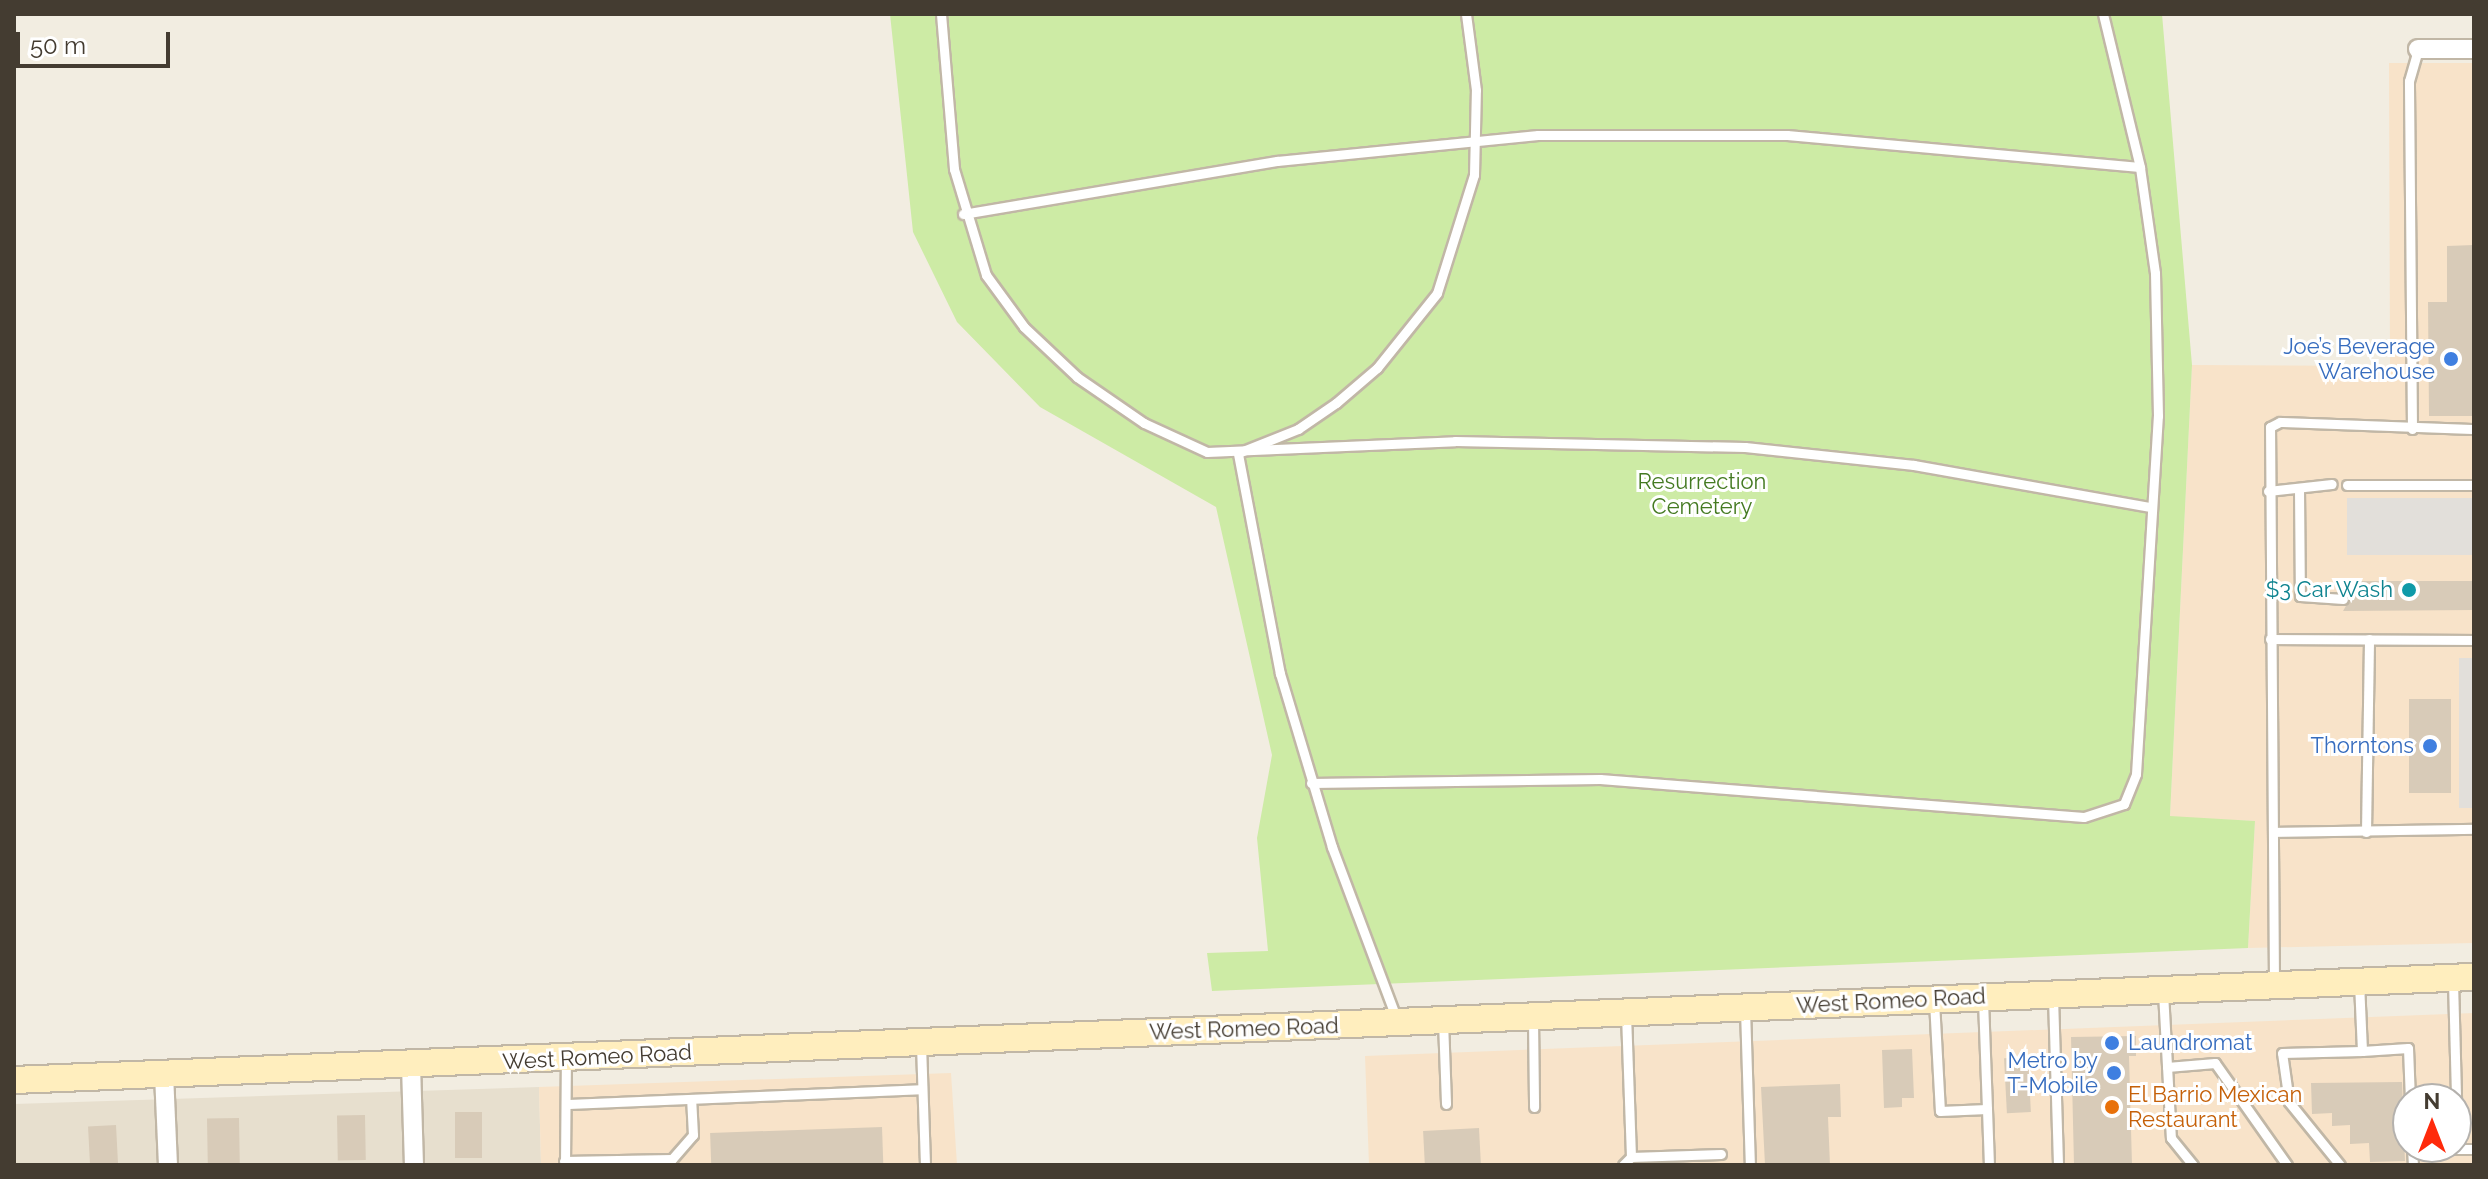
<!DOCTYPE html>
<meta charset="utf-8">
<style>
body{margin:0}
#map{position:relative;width:2488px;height:1179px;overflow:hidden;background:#f2ede1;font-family:Raleway,sans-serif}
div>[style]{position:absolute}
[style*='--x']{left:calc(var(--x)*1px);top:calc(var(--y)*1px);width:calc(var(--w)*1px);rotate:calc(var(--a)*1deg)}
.residential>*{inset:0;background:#e7dfce}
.commercial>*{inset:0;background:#f8e3c9}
.green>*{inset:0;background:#cdeba5}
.parking>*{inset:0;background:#e2dfda;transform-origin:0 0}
.building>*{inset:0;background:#d8cbb8;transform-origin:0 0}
.roads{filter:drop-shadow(2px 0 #c1b7a6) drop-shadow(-2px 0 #c1b7a6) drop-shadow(0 2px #c1b7a6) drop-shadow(0 -2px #c1b7a6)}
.lane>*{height:9px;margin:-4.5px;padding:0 4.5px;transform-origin:4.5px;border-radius:4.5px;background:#fff}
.street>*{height:18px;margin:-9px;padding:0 9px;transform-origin:9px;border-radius:9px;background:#fff}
.secondary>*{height:26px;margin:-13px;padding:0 13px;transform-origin:13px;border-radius:13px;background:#ffeebe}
.dots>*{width:22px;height:22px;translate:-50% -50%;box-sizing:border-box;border:4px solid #fff;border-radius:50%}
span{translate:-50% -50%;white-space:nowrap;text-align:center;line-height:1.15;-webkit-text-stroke:6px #fff;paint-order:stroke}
.shop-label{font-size:22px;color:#366cbe}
.right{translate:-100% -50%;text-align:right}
.left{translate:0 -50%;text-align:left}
.park-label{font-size:22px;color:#447a21}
.culture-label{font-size:22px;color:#0d838f}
.street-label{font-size:22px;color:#443c31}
.food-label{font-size:22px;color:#c56008}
.frame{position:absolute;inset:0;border:16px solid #443c31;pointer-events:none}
.north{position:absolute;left:2392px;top:1083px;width:80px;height:80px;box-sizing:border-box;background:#fff;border:2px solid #b4b1ad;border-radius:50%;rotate:0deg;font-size:22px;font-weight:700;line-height:32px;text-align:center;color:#443c31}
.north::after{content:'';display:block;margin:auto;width:28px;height:36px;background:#ff2a0b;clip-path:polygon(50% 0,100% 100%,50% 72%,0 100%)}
.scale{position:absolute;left:16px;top:32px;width:154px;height:36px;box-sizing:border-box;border:4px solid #443c31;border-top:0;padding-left:10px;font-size:24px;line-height:28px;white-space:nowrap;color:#443c31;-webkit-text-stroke:6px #fff;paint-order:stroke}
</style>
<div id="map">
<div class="residential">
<i style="clip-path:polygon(539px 1087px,541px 1165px,14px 1165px,14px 1104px)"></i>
</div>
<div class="commercial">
<i style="clip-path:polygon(2389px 63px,2474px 63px,2474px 943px,2248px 948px,2255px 821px,2170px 817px,2192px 365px,2390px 366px)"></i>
<i style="clip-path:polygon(evenodd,2474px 1013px,2474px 1165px,1369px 1165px,1365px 1056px,2474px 1013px,2408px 1099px,2456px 1099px,2456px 1147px,2408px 1147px,2408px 1099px)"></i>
<i style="clip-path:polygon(951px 1073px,957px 1165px,541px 1165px,539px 1087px)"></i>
</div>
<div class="green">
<i style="clip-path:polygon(890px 14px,2162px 14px,2192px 365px,2170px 816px,2255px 821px,2248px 948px,1212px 991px,1207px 953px,1268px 951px,1257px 838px,1272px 755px,1216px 507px,1040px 407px,957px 322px,913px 232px)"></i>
</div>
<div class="parking">
<i style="left:2474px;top:498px;width:57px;height:127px;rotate:90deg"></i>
<i style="left:2459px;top:658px;width:15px;height:150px"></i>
</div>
<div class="building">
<i style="clip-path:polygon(2474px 245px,2474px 416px,2429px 416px,2428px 302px,2447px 302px,2447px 246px)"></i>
<i style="clip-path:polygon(2343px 581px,2474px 581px,2474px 610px,2343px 611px,2350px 599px)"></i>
<i style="left:2409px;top:699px;width:42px;height:94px"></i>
<i style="clip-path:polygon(2136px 1036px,2136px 1056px,2129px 1056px,2132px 1165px,2074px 1165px,2071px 1037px)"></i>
<i style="clip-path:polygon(1912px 1049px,1914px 1098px,1902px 1098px,1902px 1107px,1884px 1108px,1882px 1050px)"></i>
<i style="left:2028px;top:1057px;width:55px;height:24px;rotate:87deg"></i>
<i style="clip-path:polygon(2402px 1082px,2405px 1161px,2370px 1162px,2369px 1143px,2350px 1144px,2350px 1125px,2332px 1126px,2332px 1113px,2312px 1114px,2311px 1083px)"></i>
<i style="clip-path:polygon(1840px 1084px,1841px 1117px,1828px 1117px,1830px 1165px,1765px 1165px,1761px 1087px)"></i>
<i style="left:455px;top:1112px;width:27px;height:46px"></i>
<i style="left:365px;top:1115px;width:45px;height:28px;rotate:89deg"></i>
<i style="left:239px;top:1118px;width:47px;height:32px;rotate:89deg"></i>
<i style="left:116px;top:1125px;width:40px;height:28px;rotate:87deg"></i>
<i style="left:882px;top:1127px;width:38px;height:172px;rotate:88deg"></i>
<i style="left:1479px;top:1128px;width:37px;height:56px;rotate:87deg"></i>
</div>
<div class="roads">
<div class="lane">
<i style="--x:941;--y:14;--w:156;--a:85.2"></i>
<i style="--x:954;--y:169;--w:111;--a:73.2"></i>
<i style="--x:986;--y:275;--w:64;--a:53.8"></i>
<i style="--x:1024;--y:327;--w:73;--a:43.3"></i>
<i style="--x:1077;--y:377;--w:81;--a:34.5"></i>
<i style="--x:1144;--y:423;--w:69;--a:24.7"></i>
<i style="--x:1207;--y:452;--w:248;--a:-2.5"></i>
<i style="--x:1455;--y:441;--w:290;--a:1.2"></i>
<i style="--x:1745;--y:447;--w:170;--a:6.1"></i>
<i style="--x:1914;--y:465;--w:240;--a:10.1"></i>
<i style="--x:963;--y:214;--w:318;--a:-9.6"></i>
<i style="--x:1277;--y:161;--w:262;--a:-5.7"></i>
<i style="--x:1538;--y:135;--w:249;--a:0"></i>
<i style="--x:1787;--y:135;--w:354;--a:5.2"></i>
<i style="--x:2412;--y:429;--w:348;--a:-90.5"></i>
<i style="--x:2409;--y:81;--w:33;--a:-74"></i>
<i style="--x:2347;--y:485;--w:127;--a:0"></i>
<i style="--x:2299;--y:489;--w:107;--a:89.5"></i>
<i style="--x:2300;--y:596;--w:43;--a:4"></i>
<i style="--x:2268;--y:491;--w:64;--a:-6.2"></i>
<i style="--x:2270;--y:639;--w:204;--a:0.3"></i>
<i style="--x:1311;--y:783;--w:289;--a:-0.8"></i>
<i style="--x:1600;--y:779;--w:485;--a:4.5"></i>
<i style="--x:2084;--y:817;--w:42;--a:-18"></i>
<i style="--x:2124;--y:804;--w:32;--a:-68"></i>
<i style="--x:2136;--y:774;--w:359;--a:-86.5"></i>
<i style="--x:2158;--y:416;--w:143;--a:-91.2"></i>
<i style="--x:2155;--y:273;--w:107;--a:-98.1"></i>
<i style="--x:2140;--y:167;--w:157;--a:-103.6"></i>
<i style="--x:2273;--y:832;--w:201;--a:-0.9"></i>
<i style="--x:2366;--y:832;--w:193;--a:-89.1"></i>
<i style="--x:2453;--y:981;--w:118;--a:88.5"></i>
<i style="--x:2274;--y:982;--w:555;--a:-90.41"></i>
<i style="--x:2270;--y:427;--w:11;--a:-27"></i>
<i style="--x:2280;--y:422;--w:194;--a:2.1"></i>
<i style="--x:2163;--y:992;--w:146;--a:86.9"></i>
<i style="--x:2171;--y:1138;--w:35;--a:51"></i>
<i style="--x:2053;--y:996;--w:169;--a:88.3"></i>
<i style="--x:1934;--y:1001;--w:110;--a:86.9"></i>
<i style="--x:1940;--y:1111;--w:47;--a:-2.4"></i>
<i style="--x:1987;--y:1109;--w:108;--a:-92.1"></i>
<i style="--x:1745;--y:1009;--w:156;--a:88.2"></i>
<i style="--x:1533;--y:1019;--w:88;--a:89.3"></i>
<i style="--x:1397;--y:1020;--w:185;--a:-110.6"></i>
<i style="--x:1332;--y:847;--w:181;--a:-106.7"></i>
<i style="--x:1280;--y:674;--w:225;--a:-100.8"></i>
<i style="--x:1238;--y:453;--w:65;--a:-21.8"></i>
<i style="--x:1298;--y:429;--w:46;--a:-34.4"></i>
<i style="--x:1336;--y:403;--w:54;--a:-40.5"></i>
<i style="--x:1377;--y:368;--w:96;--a:-51.3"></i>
<i style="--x:1437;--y:293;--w:124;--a:-72.6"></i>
<i style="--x:1474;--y:175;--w:85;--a:-88.7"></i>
<i style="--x:1476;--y:90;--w:77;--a:-97.5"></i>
<i style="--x:1443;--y:1021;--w:83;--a:87.9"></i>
<i style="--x:921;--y:1044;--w:121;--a:88.1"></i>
<i style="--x:2362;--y:1051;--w:46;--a:-3.7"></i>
<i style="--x:2408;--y:1048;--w:51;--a:87.8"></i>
<i style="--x:2167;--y:1067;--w:48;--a:-4.8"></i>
<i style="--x:2215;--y:1063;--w:125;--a:54.8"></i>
<i style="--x:2456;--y:1101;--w:48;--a:88.8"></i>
<i style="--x:2457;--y:1149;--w:17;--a:0"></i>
<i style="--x:567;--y:1104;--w:355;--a:-2.4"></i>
<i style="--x:1987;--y:1109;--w:56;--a:88"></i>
<i style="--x:2412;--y:1147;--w:18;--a:87"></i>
<i style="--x:1631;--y:1157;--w:90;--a:-1.9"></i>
<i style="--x:564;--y:1161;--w:108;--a:-1.1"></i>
<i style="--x:672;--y:1159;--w:32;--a:-49"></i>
<i style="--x:693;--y:1135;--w:36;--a:-93"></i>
<i style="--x:565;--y:1165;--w:105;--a:-89.5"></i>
<i style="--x:1623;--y:1165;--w:11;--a:-45"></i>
<i style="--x:1631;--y:1157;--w:143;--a:-92"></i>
<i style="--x:2340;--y:1165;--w:81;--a:-129"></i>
<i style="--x:2289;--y:1102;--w:49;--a:-98.1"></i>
<i style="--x:2282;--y:1053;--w:80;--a:-1.4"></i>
<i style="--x:2362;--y:1051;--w:68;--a:-92.5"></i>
</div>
<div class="street">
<i style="--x:2418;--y:49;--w:56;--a:0"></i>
<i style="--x:411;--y:1065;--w:100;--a:88.3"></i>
<i style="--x:164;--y:1074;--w:91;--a:87.5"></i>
</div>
<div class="secondary">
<i style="--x:14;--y:1080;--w:2462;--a:-2.4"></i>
</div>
</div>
<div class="dots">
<i style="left:2451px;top:359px;background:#3f7fe0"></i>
<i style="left:2409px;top:590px;background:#0f9aa8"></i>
<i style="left:2430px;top:746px;background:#3f7fe0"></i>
<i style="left:2112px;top:1043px;background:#3f7fe0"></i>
<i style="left:2114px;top:1073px;background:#3f7fe0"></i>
<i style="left:2112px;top:1107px;background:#e8710a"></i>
</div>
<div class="shop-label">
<span class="right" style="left:2435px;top:359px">Joe’s Beverage<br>Warehouse</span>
<span class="right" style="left:2414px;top:746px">Thorntons</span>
<span class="left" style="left:2128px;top:1043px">Laundromat</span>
<span class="right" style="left:2098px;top:1073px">Metro by<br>T-Mobile</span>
</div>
<div class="park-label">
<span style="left:1702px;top:494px">Resurrection<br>Cemetery</span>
</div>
<div class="culture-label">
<span class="right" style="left:2393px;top:590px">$3 Car Wash</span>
</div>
<div class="street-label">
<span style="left:1891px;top:1001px;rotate:-3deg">West Romeo Road</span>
<span style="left:1244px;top:1029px;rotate:-2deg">West Romeo Road</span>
<span style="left:597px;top:1057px;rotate:-3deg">West Romeo Road</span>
</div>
<div class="food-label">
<span class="left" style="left:2128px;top:1107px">El Barrio Mexican<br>Restaurant</span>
</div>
<div class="frame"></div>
<div class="north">N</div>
<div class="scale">50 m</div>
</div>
